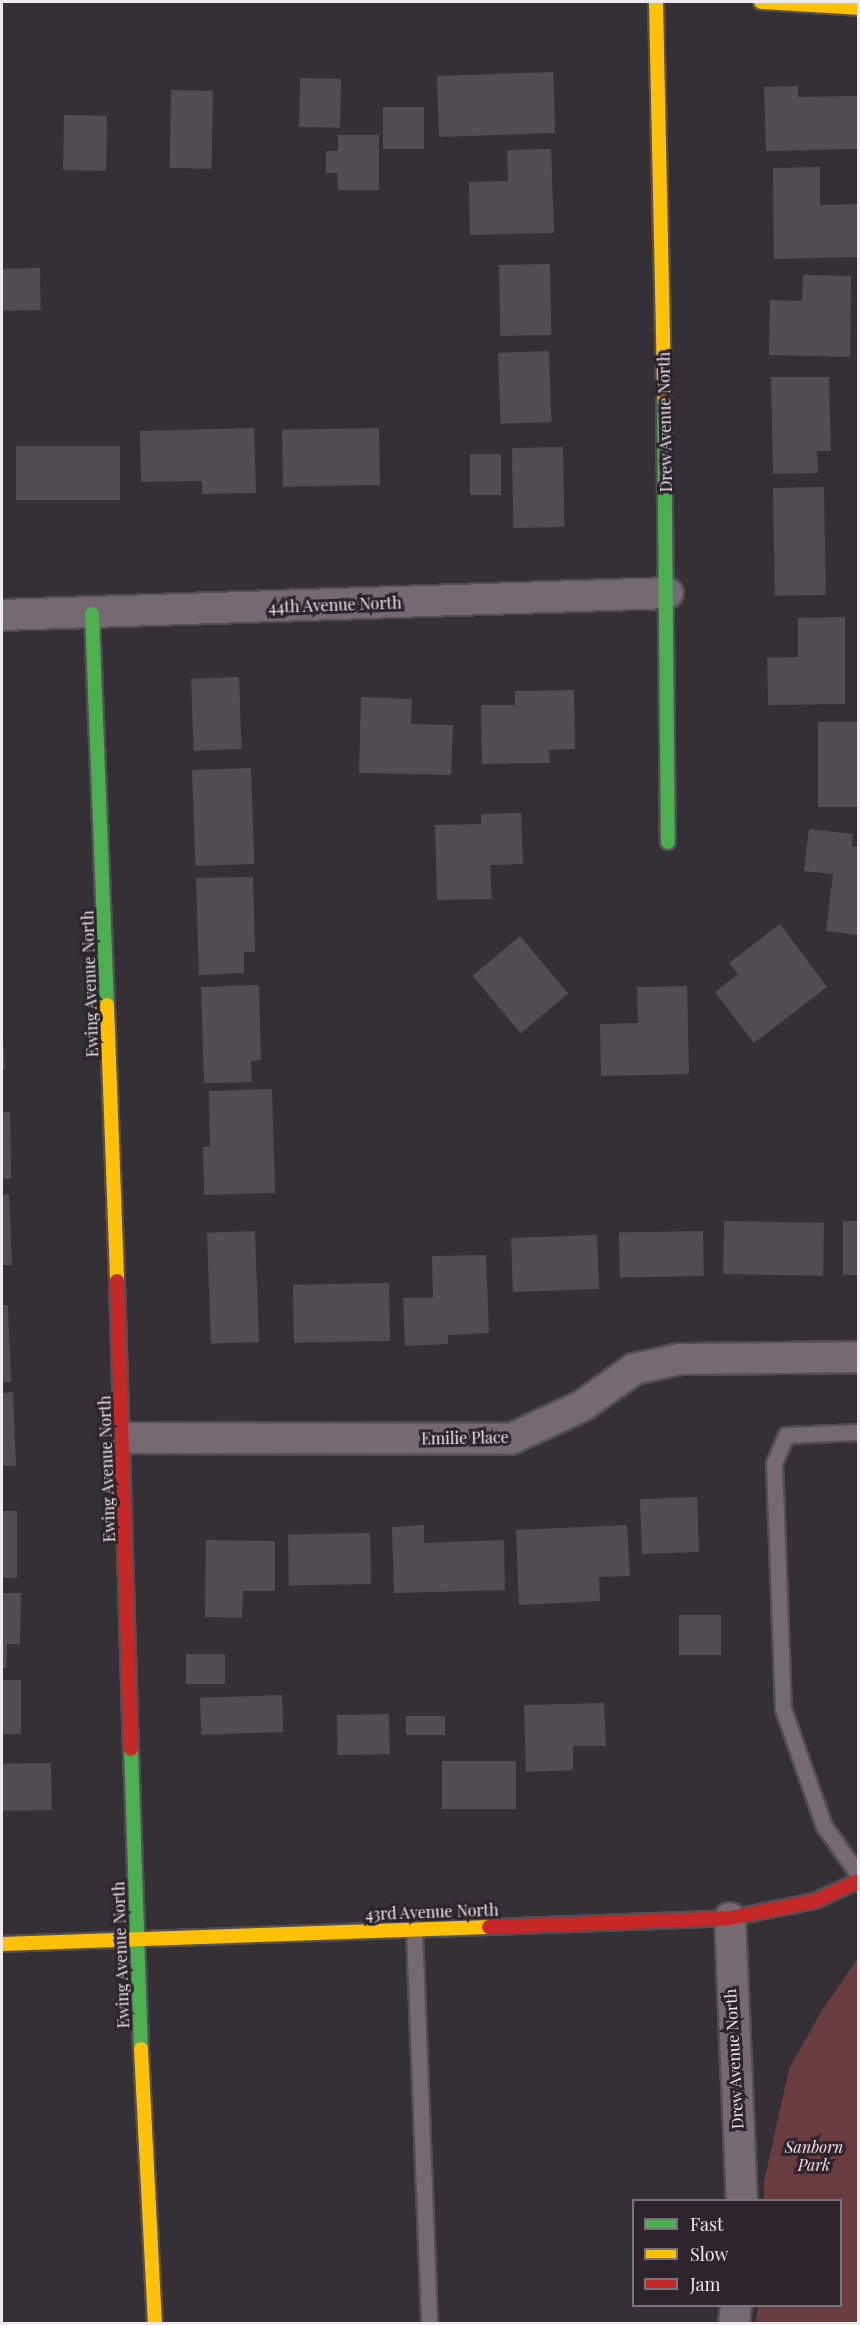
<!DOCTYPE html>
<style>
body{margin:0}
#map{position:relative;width:860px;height:2325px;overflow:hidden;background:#353036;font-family:"Playfair Display",serif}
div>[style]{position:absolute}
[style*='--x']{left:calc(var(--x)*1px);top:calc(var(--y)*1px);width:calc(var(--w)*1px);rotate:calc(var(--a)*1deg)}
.green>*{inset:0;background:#6a3c40}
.building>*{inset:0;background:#514e53;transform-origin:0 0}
.roads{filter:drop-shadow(2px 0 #524e53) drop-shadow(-2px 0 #524e53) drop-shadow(0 2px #524e53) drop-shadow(0 -2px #524e53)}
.lane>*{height:15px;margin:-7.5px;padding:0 7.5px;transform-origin:7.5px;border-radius:7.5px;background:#776972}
.street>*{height:30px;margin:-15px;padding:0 15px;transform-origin:15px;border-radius:15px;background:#776972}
.fast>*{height:14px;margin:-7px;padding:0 7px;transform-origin:7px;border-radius:7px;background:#4caf50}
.slow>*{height:14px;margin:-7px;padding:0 7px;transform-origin:7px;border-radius:7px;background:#ffc107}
.jam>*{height:14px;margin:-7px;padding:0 7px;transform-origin:7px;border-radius:7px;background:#c62828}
span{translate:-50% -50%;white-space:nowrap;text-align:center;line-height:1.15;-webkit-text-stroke:6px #2d242e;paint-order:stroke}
.street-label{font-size:16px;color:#efe9f0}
.park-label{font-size:16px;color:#f5dedf;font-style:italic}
.frame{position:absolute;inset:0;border:3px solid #efe9f0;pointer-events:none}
.legend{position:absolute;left:632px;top:2199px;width:210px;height:108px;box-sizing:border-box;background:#2d242e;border:2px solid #7b737c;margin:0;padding:8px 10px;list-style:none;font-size:18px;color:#efe9f0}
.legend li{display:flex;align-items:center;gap:12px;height:30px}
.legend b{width:30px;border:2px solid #7b737c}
</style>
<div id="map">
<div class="green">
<i style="clip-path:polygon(858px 1958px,858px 2323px,756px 2323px,758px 2306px,840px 2306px,840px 2200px,764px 2200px,764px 2182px,789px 2069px,821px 2012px)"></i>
</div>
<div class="building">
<i style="left:553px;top:72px;width:61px;height:116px;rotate:88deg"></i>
<i style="left:300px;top:78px;width:41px;height:49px;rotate:1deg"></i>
<i style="clip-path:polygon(798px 86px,798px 97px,858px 96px,858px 149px,766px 151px,764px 87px)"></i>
<i style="left:171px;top:90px;width:42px;height:78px;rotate:1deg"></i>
<i style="left:383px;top:107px;width:41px;height:42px"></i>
<i style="left:64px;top:115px;width:43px;height:55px;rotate:1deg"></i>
<i style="clip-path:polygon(338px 135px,379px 135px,379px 190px,338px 190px,337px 173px,326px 173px,326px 151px,338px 151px)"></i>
<i style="clip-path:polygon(551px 149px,554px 233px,470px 235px,469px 182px,508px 181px,507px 150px)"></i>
<i style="clip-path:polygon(820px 167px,820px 205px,858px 204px,858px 257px,774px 259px,773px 168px)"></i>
<i style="left:550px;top:264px;width:71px;height:51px;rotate:89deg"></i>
<i style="left:40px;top:268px;width:42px;height:38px;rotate:89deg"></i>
<i style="clip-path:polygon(803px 275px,851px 276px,850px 357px,769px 355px,770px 300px,802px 301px)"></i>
<i style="left:549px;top:351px;width:71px;height:51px;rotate:88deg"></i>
<i style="clip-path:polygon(771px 377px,829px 377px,831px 451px,817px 451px,818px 473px,773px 474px)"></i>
<i style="clip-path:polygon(254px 428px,256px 493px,202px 494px,202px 481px,141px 482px,140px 431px)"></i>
<i style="left:379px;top:428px;width:57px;height:97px;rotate:89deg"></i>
<i style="left:16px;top:446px;width:104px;height:54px"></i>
<i style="left:563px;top:447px;width:80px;height:51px;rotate:89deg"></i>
<i style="left:470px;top:454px;width:31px;height:41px"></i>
<i style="left:824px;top:487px;width:108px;height:51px;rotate:89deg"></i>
<i style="clip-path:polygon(845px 617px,845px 704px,768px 705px,767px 658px,798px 657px,798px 618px)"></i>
<i style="left:239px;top:677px;width:72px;height:48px;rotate:88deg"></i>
<i style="clip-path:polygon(574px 690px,575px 749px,549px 750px,550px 763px,482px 764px,481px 705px,515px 705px,515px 691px)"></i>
<i style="clip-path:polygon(361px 697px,412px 699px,411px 724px,453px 725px,451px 775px,359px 773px)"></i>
<i style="left:858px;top:722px;width:85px;height:40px;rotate:90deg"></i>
<i style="left:251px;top:768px;width:96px;height:59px;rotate:88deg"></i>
<i style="clip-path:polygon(521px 813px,523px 864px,490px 865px,492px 899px,437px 900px,435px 825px,481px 824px,481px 814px)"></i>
<i style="clip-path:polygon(809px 829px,853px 834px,852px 846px,858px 847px,858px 935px,826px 931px,833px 874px,804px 871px)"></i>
<i style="clip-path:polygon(253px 877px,255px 952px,244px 952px,244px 973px,199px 975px,196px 878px)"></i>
<i style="clip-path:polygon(780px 924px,827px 987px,754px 1043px,715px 992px,738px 974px,729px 963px)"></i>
<i style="left:520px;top:936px;width:75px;height:62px;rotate:50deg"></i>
<i style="clip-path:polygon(259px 985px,261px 1060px,251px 1061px,252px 1082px,204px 1083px,201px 987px)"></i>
<i style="clip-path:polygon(687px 986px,689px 1074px,601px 1076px,600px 1024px,638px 1023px,637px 987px)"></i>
<i style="clip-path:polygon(2px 1033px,3px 1033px,5px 1070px,2px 1070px)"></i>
<i style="clip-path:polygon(272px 1089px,275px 1193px,204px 1195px,203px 1147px,210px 1147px,209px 1091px)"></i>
<i style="left:10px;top:1112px;width:67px;height:8px;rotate:89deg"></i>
<i style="clip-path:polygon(9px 1194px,12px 1265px,2px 1265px,2px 1195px)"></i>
<i style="left:724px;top:1221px;width:100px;height:53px;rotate:1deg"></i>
<i style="left:843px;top:1221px;width:15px;height:54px"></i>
<i style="left:255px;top:1231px;width:111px;height:48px;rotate:88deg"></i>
<i style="left:703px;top:1231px;width:45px;height:84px;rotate:89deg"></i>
<i style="left:597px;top:1235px;width:54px;height:86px;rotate:88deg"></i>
<i style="clip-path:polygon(486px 1255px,489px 1333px,448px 1335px,448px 1344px,405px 1346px,403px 1298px,433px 1298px,432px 1256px)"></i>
<i style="left:389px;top:1283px;width:58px;height:96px;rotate:89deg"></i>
<i style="clip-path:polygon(2px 1305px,8px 1305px,11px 1382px,2px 1382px)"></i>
<i style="clip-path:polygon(13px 1392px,16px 1466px,2px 1466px,2px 1393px)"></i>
<i style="left:697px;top:1497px;width:55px;height:57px;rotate:88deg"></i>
<i style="left:2px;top:1511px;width:15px;height:67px"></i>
<i style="clip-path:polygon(424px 1525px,424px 1543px,504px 1540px,505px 1590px,394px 1593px,392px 1527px)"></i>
<i style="clip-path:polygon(627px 1525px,630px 1576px,599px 1577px,600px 1601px,519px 1605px,516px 1530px)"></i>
<i style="left:370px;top:1533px;width:51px;height:82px;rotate:89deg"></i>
<i style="clip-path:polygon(206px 1540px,275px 1541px,275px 1591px,243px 1591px,242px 1618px,205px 1617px)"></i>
<i style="clip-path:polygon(2px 1593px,21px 1593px,20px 1644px,7px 1644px,6px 1668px,2px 1668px)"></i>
<i style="left:679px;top:1615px;width:42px;height:40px"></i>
<i style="left:225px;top:1654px;width:30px;height:39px;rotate:90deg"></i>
<i style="left:2px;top:1680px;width:19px;height:54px"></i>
<i style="left:282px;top:1695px;width:37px;height:82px;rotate:88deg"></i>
<i style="clip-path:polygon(604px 1703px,606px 1746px,573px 1746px,573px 1770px,526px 1772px,524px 1705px)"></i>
<i style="left:389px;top:1714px;width:40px;height:52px;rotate:89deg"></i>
<i style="left:445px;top:1716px;width:19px;height:39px;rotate:90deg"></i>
<i style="left:516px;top:1761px;width:48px;height:74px;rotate:90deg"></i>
<i style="left:51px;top:1763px;width:47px;height:49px;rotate:89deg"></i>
</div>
<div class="roads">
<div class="lane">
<i style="--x:858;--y:1432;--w:72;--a:177.6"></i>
<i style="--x:786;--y:1435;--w:30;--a:113"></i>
<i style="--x:774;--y:1463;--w:246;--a:87.9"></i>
<i style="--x:783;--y:1709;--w:124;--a:70.7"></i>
<i style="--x:824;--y:1826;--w:59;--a:54.7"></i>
<i style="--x:414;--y:1930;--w:394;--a:87.8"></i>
</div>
<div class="street">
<i style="--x:2;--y:615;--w:666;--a:-1.89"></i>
<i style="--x:123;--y:1438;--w:388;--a:0.1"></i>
<i style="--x:511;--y:1439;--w:78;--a:-24.9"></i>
<i style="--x:582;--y:1406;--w:64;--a:-35.4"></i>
<i style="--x:634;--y:1369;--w:47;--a:-12.3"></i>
<i style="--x:680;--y:1359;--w:178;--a:-0.6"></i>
<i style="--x:730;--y:1918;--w:282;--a:87.6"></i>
<i style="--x:734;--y:2324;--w:18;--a:-84"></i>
</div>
<div class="fast">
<i style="--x:664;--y:396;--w:446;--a:89.5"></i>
<i style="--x:92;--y:614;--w:391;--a:87.8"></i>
<i style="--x:131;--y:1749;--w:300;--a:88.1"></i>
</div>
<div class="slow">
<i style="--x:656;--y:2;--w:394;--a:88.8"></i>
<i style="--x:761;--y:2;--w:97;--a:3.5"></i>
<i style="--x:107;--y:1005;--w:276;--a:87.9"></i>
<i style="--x:2;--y:1944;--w:487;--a:-2"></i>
<i style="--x:141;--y:2049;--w:275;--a:87.1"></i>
</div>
<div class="jam">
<i style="--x:117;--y:1281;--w:468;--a:88.3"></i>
<i style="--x:489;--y:1927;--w:241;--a:-2.1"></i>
<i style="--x:730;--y:1918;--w:87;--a:-11.3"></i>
<i style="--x:815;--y:1901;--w:47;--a:-24.9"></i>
</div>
</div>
<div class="street-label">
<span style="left:665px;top:422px;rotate:-91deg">Drew Avenue North</span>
<span style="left:335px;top:605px;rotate:-2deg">44th Avenue North</span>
<span style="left:90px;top:984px;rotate:-92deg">Ewing Avenue North</span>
<span style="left:465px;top:1438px;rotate:-1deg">Emilie Place</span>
<span style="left:107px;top:1469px;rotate:-92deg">Ewing Avenue North</span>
<span style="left:432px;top:1912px;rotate:-2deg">43rd Avenue North</span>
<span style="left:121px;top:1955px;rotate:-92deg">Ewing Avenue North</span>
<span style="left:734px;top:2059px;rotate:-93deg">Drew Avenue North</span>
</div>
<div class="park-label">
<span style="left:814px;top:2156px">Sanborn<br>Park</span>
</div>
<div class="frame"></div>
<ul class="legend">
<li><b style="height:8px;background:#4caf50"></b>Fast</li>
<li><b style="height:8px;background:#ffc107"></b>Slow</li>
<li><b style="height:8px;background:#c62828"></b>Jam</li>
</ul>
</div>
